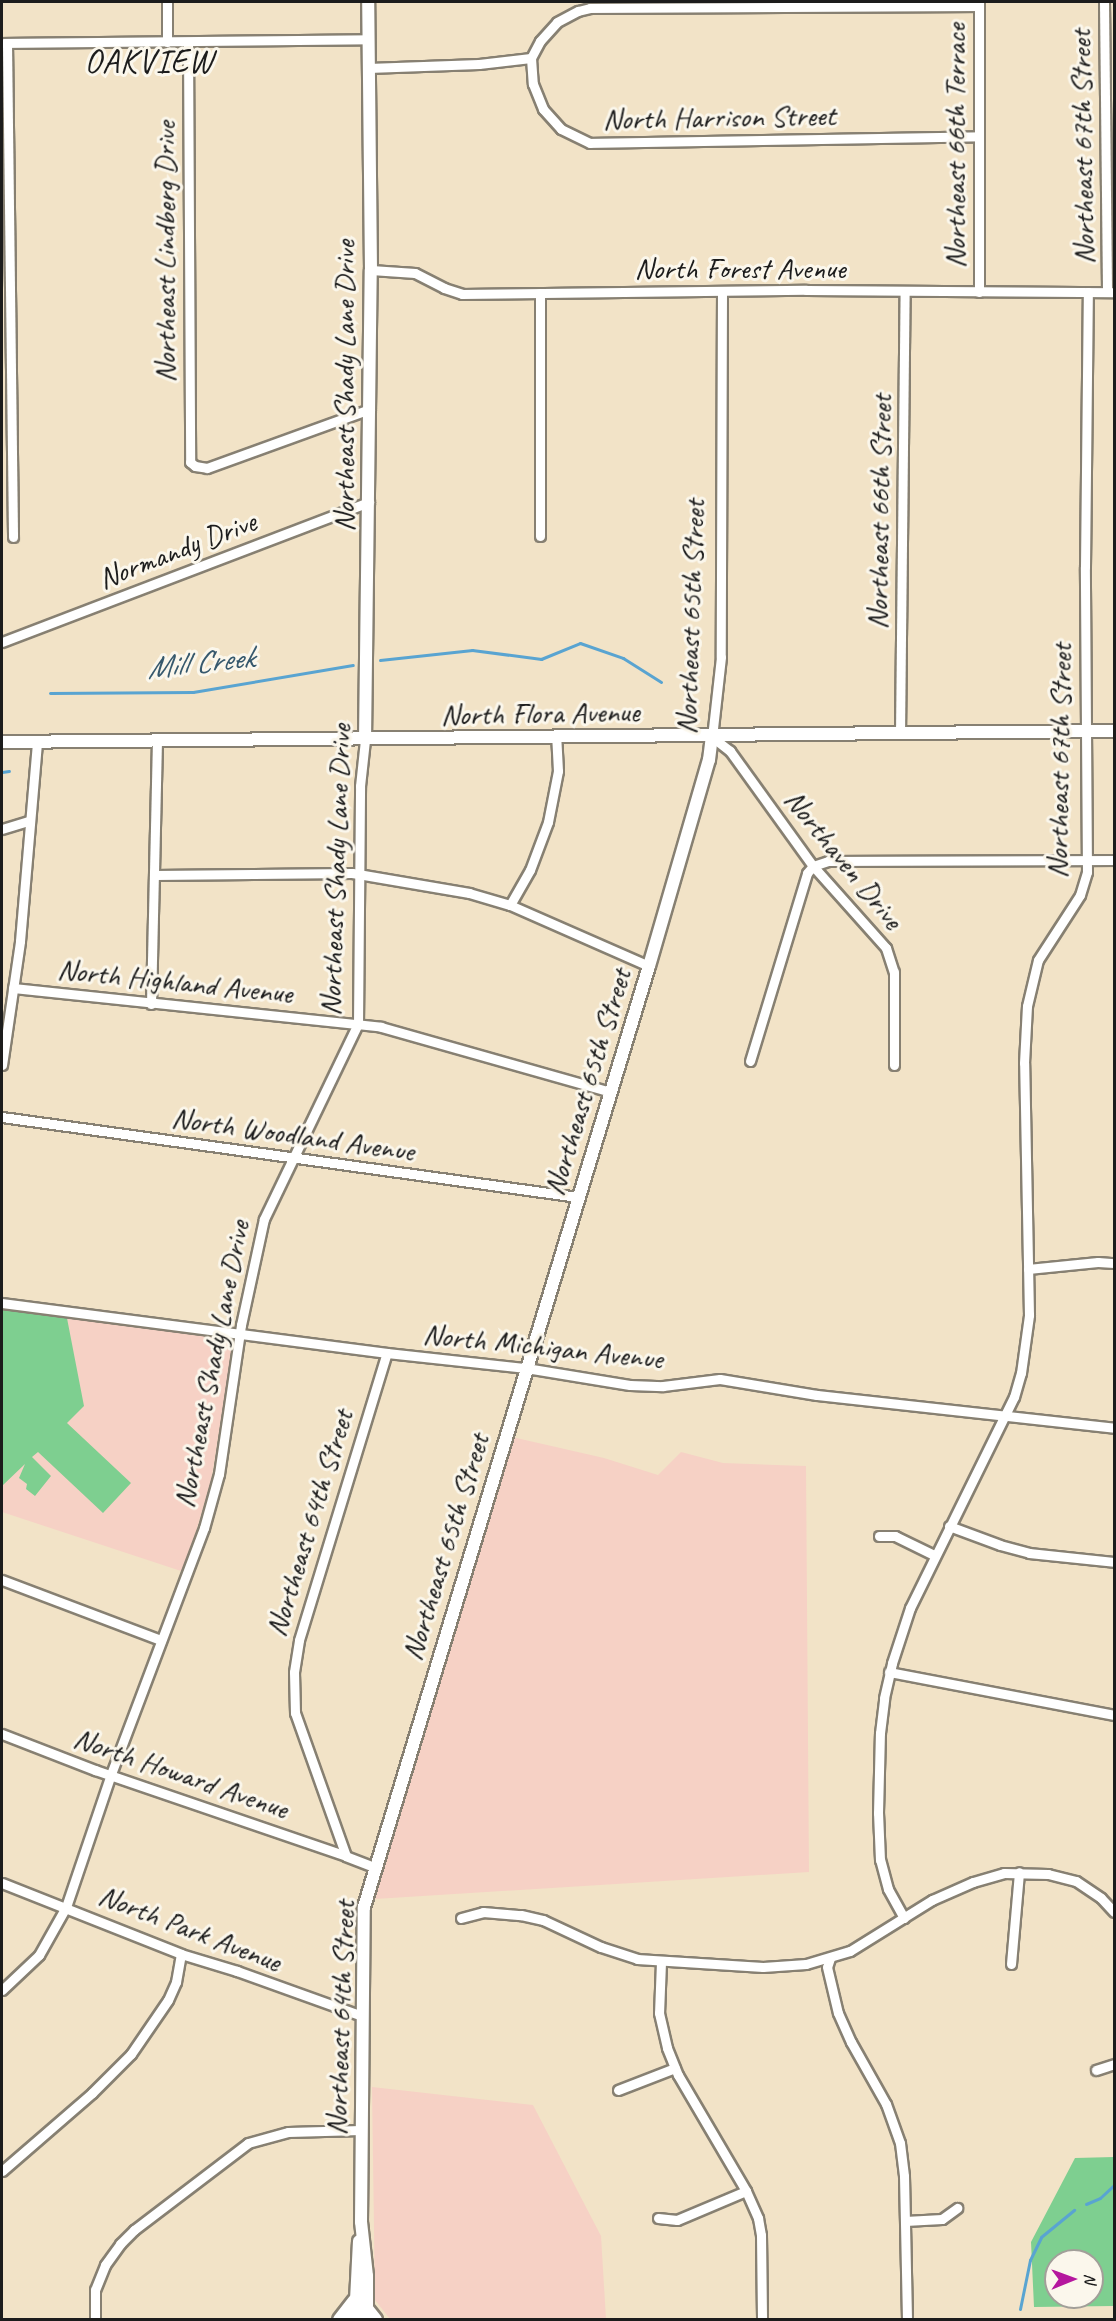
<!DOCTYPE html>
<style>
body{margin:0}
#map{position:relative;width:1116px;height:2321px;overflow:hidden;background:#f2e3c7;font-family:Caveat,sans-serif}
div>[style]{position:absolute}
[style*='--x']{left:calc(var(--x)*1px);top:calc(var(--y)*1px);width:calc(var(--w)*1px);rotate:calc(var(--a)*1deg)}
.built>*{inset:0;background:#f6d1c5}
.green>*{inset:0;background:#7ecf90}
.stream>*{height:3px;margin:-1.5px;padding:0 1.5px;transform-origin:1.5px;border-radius:1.5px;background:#59a4d1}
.roads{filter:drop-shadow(2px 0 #878072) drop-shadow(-2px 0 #878072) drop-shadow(0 2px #878072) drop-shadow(0 -2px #878072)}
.street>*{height:9px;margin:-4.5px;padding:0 4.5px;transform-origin:4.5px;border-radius:4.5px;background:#fff}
.secondary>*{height:12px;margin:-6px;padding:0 6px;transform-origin:6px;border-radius:6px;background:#fff}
.primary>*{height:14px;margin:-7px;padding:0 7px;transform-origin:7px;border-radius:7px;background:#fff}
span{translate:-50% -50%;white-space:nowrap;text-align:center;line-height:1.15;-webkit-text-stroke:6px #fbf7ec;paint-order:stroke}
.street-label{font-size:30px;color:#1c1c1c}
.water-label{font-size:32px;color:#37596d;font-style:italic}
.quarter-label{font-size:33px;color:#1c1c1c;letter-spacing:1.5px}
.frame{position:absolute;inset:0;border:3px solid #1c1c1c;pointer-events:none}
.north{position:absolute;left:1044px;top:2249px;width:60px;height:60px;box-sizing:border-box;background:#fbf7ec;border:2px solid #a29f99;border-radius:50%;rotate:89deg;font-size:16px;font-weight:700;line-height:24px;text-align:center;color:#1c1c1c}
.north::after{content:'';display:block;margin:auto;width:21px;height:27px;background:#b5179e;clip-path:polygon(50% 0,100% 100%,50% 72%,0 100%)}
</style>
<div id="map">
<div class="built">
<i style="clip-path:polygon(2px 1310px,225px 1338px,233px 1346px,211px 1481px,184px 1572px,2px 1512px)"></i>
<i style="clip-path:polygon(512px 1437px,604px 1458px,658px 1475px,681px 1452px,723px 1463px,806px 1466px,809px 1872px,375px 1899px)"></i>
<i style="clip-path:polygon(372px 2087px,533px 2105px,601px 2236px,606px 2319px,390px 2319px,375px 2300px)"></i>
</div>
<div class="green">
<i style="clip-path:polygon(2px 1301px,66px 1313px,84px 1406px,67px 1423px,131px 1483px,103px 1513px,38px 1452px,32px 1457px,51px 1476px,35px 1496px,26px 1489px,27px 1484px,19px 1478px,25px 1464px,2px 1486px)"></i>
<i style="clip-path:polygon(evenodd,1114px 2157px,1114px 2306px,1034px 2307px,1031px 2242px,1075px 2158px,1114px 2157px,1056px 2261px,1092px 2261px,1092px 2297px,1056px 2297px,1056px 2261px)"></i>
</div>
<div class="stream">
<i style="--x:380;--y:660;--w:93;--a:-6.2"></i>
<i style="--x:472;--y:650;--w:70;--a:7.4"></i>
<i style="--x:541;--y:659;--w:42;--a:-22.3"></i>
<i style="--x:580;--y:643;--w:46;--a:19.2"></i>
<i style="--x:623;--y:658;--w:45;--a:32.3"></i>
<i style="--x:50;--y:693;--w:143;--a:-0.4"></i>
<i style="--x:193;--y:692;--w:162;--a:-9.6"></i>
<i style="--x:2;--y:772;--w:7;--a:-8"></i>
<i style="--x:1086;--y:2204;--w:15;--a:-23"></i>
<i style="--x:1100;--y:2198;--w:19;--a:-43"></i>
<i style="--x:1020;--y:2309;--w:50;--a:-78.5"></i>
<i style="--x:1030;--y:2260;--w:25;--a:-64"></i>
<i style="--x:1041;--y:2237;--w:43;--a:-39.3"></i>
</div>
<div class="roads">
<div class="street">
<i style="--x:167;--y:2;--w:40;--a:90"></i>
<i style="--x:1104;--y:2;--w:290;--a:89.4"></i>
<i style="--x:188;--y:42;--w:420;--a:89.7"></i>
<i style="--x:190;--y:462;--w:6;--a:39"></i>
<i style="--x:195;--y:466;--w:12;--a:9"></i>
<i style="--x:207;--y:468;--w:173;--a:-19.9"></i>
<i style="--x:4;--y:43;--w:364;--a:-0.6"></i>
<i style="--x:7;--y:43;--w:494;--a:89.3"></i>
<i style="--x:531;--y:58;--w:26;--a:86"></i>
<i style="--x:533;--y:84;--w:27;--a:68"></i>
<i style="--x:543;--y:109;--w:27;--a:48"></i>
<i style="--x:561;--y:129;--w:32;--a:26"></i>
<i style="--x:590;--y:143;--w:389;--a:-1"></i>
<i style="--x:531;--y:58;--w:19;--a:-62"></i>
<i style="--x:540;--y:41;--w:25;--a:-48"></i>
<i style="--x:557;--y:22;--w:24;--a:-28"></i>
<i style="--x:578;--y:11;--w:12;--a:-14"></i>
<i style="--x:590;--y:8;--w:389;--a:-0.3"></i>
<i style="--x:368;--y:68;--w:111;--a:-2.1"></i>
<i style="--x:479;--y:64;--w:52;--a:-6.6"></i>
<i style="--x:371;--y:270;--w:44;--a:3.9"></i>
<i style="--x:415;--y:273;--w:33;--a:27"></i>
<i style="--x:444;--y:288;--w:19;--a:18"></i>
<i style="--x:462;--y:294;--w:344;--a:-0.7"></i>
<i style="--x:806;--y:290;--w:308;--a:0.4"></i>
<i style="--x:722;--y:291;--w:366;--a:90.2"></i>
<i style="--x:721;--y:657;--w:81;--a:96.4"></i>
<i style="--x:712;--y:737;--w:23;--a:38"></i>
<i style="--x:730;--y:751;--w:142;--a:54.2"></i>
<i style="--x:813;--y:866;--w:110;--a:48.3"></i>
<i style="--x:886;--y:948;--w:25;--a:72"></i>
<i style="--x:894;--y:972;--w:93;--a:90"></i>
<i style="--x:979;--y:292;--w:290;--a:-90"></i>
<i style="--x:540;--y:536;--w:243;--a:-90"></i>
<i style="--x:2;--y:642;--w:393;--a:-20.9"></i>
<i style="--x:900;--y:734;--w:443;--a:-89.4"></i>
<i style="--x:2;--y:829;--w:28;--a:-17"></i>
<i style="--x:155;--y:875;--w:197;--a:-0.6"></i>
<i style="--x:352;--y:873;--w:119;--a:9.7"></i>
<i style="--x:469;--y:893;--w:43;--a:16.3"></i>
<i style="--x:510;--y:905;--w:152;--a:23.7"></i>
<i style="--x:510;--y:905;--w:40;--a:-60.3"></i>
<i style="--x:530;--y:870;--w:51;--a:-69.4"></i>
<i style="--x:548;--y:822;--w:52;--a:-78.9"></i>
<i style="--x:558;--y:771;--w:33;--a:-93"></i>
<i style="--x:13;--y:988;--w:370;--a:6"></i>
<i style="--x:381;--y:1027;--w:238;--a:15.8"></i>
<i style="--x:151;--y:1004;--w:263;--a:-88.7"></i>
<i style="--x:750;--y:1061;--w:196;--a:-73.1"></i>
<i style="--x:807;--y:873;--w:9;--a:-49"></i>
<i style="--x:813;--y:866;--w:16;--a:-18"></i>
<i style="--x:828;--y:861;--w:286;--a:-0.2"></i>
<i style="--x:2;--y:1065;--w:125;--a:-81.7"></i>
<i style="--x:20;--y:941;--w:201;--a:-85.1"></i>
<i style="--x:2;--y:1117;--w:582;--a:7.91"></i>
<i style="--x:1028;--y:1269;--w:70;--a:-5.7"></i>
<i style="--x:1098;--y:1262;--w:16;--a:4"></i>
<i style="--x:2;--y:1303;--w:388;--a:7.4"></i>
<i style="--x:387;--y:1353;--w:140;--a:6.2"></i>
<i style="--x:526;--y:1368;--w:105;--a:9.3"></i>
<i style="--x:630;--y:1385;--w:33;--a:2"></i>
<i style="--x:663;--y:1386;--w:57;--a:-7"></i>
<i style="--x:720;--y:1379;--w:98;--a:9.4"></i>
<i style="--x:817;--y:1395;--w:299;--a:6.3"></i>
<i style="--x:949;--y:1526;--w:54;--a:20.4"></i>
<i style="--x:1000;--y:1545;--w:30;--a:15"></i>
<i style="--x:1029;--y:1553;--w:85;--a:6"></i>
<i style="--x:879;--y:1536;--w:16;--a:0"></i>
<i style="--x:895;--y:1536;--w:43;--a:26"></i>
<i style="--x:2;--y:1580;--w:170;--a:20.7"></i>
<i style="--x:889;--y:1672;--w:229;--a:10.8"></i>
<i style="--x:2;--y:1734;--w:100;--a:21.2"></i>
<i style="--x:95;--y:1770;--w:265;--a:18.9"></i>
<i style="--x:374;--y:1867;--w:30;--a:-159"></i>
<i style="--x:346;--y:1856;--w:152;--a:-109.6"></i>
<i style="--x:295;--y:1713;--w:41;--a:-91.4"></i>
<i style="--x:294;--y:1672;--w:32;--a:-81"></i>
<i style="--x:299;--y:1640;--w:300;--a:-73"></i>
<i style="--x:2;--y:1883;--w:193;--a:21.6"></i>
<i style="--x:181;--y:1954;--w:59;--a:16.9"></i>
<i style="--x:237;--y:1971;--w:133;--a:19.8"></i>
<i style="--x:461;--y:1918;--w:23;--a:-15"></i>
<i style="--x:483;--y:1912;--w:38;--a:5"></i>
<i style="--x:521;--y:1915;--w:23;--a:13"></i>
<i style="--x:543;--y:1920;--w:64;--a:25"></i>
<i style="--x:601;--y:1947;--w:38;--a:18"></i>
<i style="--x:637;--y:1959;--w:126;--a:3.6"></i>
<i style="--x:763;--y:1967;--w:43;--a:-4"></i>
<i style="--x:806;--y:1964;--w:46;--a:-16.5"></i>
<i style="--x:850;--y:1951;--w:97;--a:-31.9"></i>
<i style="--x:932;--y:1900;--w:45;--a:-23.7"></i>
<i style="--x:973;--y:1882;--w:32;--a:-16"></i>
<i style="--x:1004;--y:1873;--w:44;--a:1.3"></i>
<i style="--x:1048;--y:1874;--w:29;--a:14"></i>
<i style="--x:1076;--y:1881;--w:30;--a:34"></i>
<i style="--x:1101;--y:1898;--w:19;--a:47"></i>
<i style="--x:904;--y:1918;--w:33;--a:-119"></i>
<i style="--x:888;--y:1889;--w:30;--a:-105"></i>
<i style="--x:880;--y:1860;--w:47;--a:-92.4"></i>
<i style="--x:878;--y:1813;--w:80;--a:-88.6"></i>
<i style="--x:880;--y:1733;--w:35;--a:-83"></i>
<i style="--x:884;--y:1698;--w:36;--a:-77"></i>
<i style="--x:892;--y:1663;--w:58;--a:-71.9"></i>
<i style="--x:910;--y:1608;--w:235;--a:-63.8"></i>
<i style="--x:1014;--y:1397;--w:25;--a:-74"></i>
<i style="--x:1021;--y:1373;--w:59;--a:-82.1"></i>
<i style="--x:1029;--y:1315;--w:252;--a:-91.1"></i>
<i style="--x:1024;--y:1063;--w:57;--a:-87"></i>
<i style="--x:1027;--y:1006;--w:47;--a:-76.6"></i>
<i style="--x:1038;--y:960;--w:77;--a:-57.1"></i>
<i style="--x:1080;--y:895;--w:24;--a:-73"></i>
<i style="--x:1087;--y:872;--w:305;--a:-90.4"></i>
<i style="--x:1085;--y:567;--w:275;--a:-89.4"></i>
<i style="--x:830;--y:1958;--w:9;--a:108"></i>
<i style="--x:827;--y:1967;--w:47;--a:76.6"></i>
<i style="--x:838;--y:2013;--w:32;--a:66"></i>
<i style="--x:851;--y:2042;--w:71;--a:60.6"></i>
<i style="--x:886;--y:2104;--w:41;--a:70.3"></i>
<i style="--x:900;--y:2143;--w:33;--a:83"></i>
<i style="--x:904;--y:2176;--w:144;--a:88.8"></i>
<i style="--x:661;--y:1962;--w:51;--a:92.2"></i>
<i style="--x:659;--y:2013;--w:36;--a:77"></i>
<i style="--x:667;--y:2048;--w:29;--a:68"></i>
<i style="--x:678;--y:2075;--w:134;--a:59.6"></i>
<i style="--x:746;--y:2191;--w:30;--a:66"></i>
<i style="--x:758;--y:2218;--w:17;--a:80"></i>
<i style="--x:761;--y:2235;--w:85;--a:89.3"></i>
<i style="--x:1011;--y:1964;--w:92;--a:-85"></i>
<i style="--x:2;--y:1990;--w:51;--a:-43.4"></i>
<i style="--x:39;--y:1955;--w:55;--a:-60.6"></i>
<i style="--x:66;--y:1907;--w:140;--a:-71.3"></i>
<i style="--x:111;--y:1774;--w:263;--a:-69.3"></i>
<i style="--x:204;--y:1528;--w:56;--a:-74.5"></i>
<i style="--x:219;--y:1474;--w:151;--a:-81.6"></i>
<i style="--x:241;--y:1325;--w:108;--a:-77.8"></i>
<i style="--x:264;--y:1219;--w:216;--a:-64.3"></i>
<i style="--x:358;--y:1024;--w:238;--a:-89.5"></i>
<i style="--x:360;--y:786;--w:46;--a:-83.8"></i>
<i style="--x:1096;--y:2070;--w:19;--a:-18"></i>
<i style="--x:618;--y:2090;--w:61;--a:-21.1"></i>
<i style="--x:2;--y:2171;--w:119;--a:-40.9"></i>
<i style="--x:92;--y:2093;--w:55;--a:-45"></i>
<i style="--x:131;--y:2054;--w:65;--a:-55.6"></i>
<i style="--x:168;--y:2000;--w:20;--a:-66"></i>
<i style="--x:176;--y:1982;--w:28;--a:-80"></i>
<i style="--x:658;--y:2218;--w:19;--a:6"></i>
<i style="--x:677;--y:2220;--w:75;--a:-22.8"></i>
<i style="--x:905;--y:2221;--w:37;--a:-3"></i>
<i style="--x:942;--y:2219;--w:19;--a:-36"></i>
<i style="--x:95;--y:2320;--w:30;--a:-90"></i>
<i style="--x:95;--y:2290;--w:27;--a:-68"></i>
<i style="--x:105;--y:2265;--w:26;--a:-54"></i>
<i style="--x:120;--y:2244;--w:20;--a:-45"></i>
<i style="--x:134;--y:2230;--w:143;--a:-37.3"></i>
<i style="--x:248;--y:2143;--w:41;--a:-15.4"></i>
<i style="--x:288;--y:2132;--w:73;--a:-1.6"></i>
</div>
<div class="secondary">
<i style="--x:365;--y:740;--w:470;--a:-89.3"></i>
<i style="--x:371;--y:270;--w:268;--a:-90.6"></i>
<i style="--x:2;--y:742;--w:1112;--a:-0.57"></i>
<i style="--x:367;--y:2319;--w:43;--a:-90"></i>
<i style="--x:367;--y:2276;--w:54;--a:-96.3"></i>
<i style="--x:361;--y:2222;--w:315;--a:-89.5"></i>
<i style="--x:364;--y:1907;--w:983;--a:-73.15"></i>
<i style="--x:649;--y:966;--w:215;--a:-73.8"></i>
<i style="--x:709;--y:760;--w:23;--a:-83"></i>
<i style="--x:355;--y:2320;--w:79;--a:-87.1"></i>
</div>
<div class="primary">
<i style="--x:367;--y:2310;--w:13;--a:51"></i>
<i style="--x:340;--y:2320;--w:24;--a:-52"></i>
</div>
</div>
<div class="street-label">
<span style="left:719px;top:117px;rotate:-1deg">North Harrison Street</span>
<span style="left:955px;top:146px;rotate:-90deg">Northeast 66th Terrace</span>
<span style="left:1082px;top:147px;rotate:-91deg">Northeast 67th Street</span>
<span style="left:165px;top:252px;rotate:-90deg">Northeast Lindberg Drive</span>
<span style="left:740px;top:268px">North Forest Avenue</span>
<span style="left:344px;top:386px;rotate:-90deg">Northeast Shady Lane Drive</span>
<span style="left:879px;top:512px;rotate:-89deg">Northeast 66th Street</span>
<span style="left:177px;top:550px;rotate:-21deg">Normandy Drive</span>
<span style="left:690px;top:617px;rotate:-88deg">Northeast 65th Street</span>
<span style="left:540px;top:713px;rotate:-1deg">North Flora Avenue</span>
<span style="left:1059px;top:761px;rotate:-89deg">Northeast 67th Street</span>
<span style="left:844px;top:859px;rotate:51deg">Northaven Drive</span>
<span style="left:335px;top:870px;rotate:-88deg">Northeast Shady Lane Drive</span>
<span style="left:175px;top:981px;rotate:6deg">North Highland Avenue</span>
<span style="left:587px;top:1082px;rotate:-73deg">Northeast 65th Street</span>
<span style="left:293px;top:1134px;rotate:8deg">North Woodland Avenue</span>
<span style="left:543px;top:1346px;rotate:6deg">North Michigan Avenue</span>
<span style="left:211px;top:1364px;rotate:-79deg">Northeast Shady Lane Drive</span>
<span style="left:309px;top:1523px;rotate:-73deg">Northeast 64th Street</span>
<span style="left:445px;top:1547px;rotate:-73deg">Northeast 65th Street</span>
<span style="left:181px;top:1773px;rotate:19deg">North Howard Avenue</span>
<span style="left:190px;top:1928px;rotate:21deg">North Park Avenue</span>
<span style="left:340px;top:2018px;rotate:-88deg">Northeast 64th Street</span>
</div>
<div class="water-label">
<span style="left:200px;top:663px;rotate:-6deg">Mill Creek</span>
</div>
<div class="quarter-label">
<span style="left:149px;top:62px">OAKVIEW</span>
</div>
<div class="frame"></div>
<div class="north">N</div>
</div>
